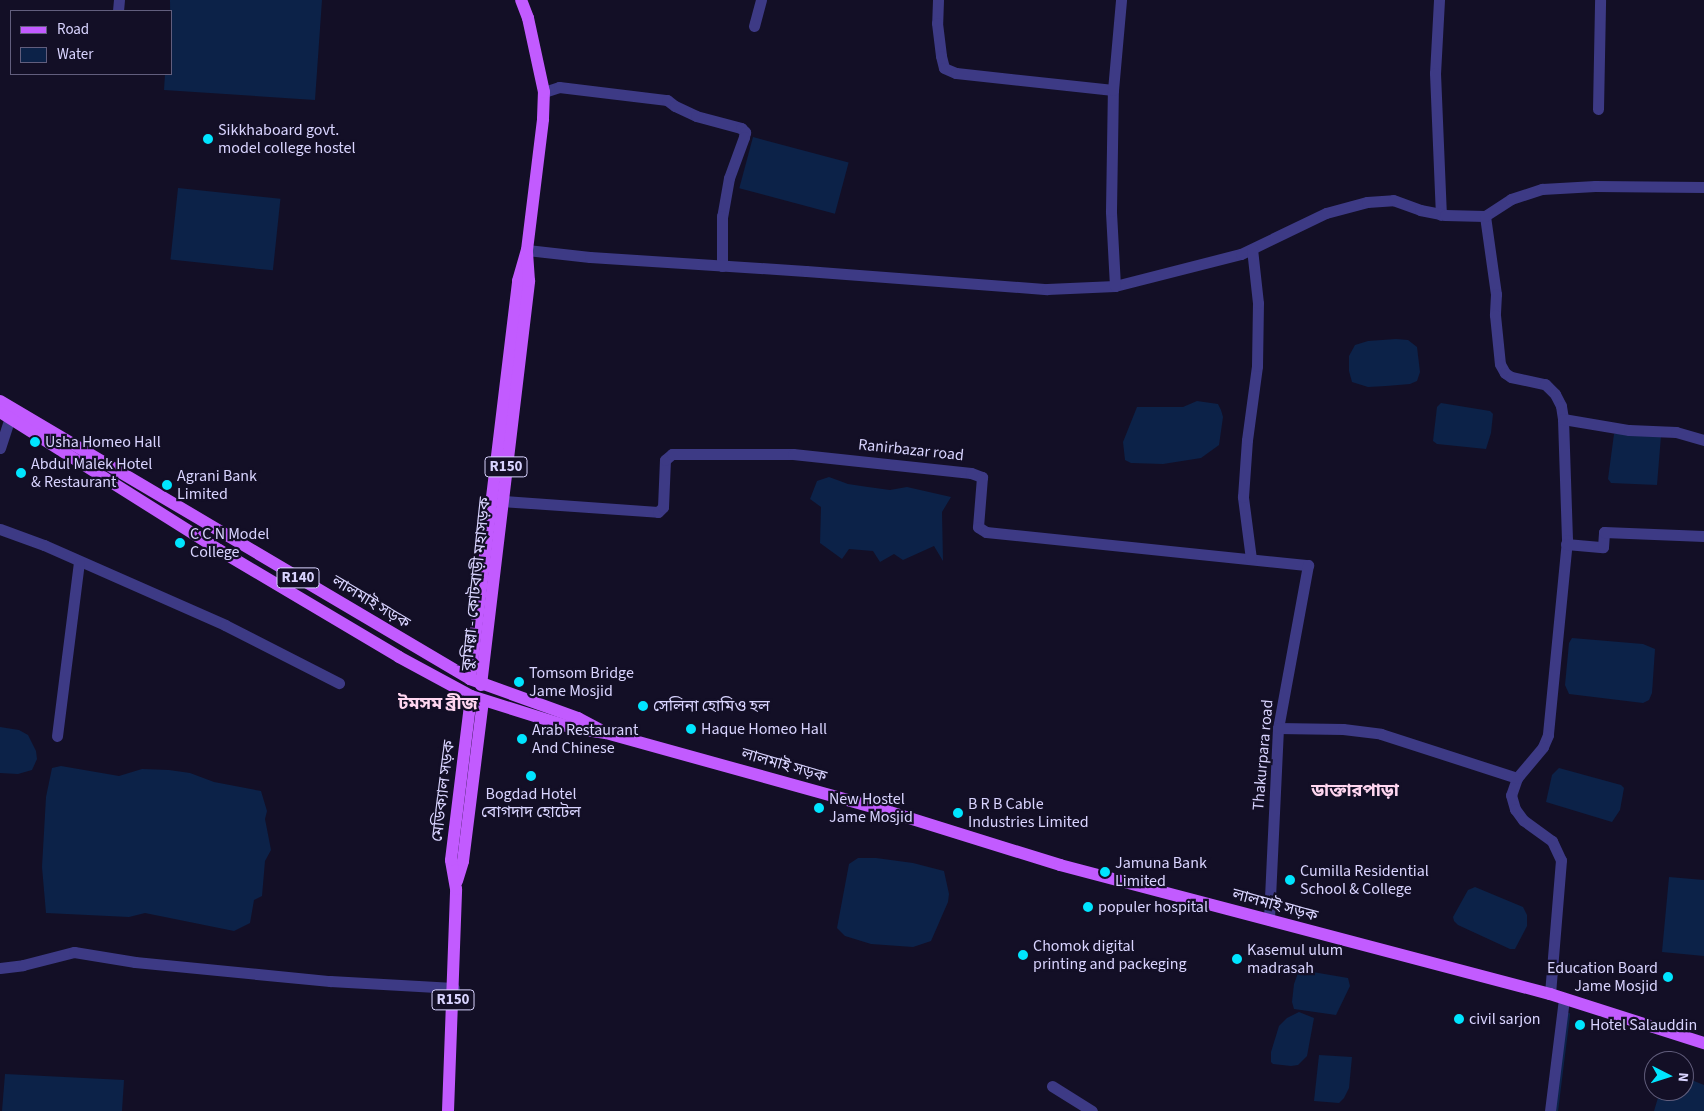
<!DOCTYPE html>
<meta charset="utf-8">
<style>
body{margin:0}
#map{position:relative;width:1704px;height:1111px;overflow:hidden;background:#130f26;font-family:"Source Sans 3","Noto Sans Bengali",sans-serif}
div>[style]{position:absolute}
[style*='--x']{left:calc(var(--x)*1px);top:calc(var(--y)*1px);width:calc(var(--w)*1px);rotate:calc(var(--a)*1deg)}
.water>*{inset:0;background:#0c2248;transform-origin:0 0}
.stream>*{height:3px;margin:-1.5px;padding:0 1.5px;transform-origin:1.5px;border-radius:1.5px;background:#0c2248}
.minor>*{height:11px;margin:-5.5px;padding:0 5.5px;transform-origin:5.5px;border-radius:5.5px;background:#3d3a85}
.major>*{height:12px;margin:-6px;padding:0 6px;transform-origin:6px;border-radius:6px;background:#c25bff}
.dots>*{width:14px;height:14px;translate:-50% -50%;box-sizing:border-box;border:2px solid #130f26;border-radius:50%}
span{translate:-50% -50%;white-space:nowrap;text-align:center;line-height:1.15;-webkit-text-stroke:4.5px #130f26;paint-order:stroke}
.shield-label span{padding:1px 4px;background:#130f26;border:1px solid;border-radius:4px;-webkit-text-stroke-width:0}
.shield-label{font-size:15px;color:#d9d4ff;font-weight:700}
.poi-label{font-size:16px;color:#d9d4ff}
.left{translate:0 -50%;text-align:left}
.right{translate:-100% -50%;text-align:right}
.street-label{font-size:16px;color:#d9d4ff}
.neighbourhood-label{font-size:18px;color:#ffd6f0;font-weight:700}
.legend{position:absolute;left:10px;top:10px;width:162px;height:65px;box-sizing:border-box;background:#130f26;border:1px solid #625e7d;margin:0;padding:6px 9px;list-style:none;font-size:15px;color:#d9d4ff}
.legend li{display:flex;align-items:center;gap:10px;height:25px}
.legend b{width:25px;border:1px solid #625e7d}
.north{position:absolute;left:1644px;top:1051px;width:50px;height:50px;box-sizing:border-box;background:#130f26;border:1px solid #625e7d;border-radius:50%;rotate:95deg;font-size:14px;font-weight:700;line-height:20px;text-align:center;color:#d9d4ff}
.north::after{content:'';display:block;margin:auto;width:18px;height:22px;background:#00e5ff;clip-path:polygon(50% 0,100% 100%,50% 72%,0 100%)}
</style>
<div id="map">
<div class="water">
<i style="clip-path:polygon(170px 0,322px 0,315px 100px,164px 90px,165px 74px,171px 74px)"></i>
<i style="left:753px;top:137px;width:99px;height:53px;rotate:15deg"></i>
<i style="left:178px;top:188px;width:103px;height:72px;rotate:6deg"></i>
<i style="clip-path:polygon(1396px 339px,1408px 340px,1417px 347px,1420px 372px,1417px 381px,1410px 384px,1386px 386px,1368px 387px,1352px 382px,1349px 371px,1349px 356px,1355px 345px,1368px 341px)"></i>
<i style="clip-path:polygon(1197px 401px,1218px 404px,1221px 410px,1223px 417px,1219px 445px,1201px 458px,1163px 464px,1131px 463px,1125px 460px,1123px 442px,1137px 407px,1183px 407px)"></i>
<i style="clip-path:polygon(1441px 403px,1490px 411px,1493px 414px,1491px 433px,1486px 449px,1437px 444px,1433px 441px,1437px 407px)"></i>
<i style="clip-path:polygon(1630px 433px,1661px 436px,1657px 485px,1611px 483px,1608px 479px,1614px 434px)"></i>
<i style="clip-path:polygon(829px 477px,848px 484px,868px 487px,890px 490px,907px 487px,951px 497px,942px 512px,943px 561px,934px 546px,903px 560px,894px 554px,880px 562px,873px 551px,849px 549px,842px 559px,820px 543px,821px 507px,810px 499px,817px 481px)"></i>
<i style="clip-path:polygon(1572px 638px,1643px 644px,1655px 649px,1652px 693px,1649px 700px,1643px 703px,1569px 694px,1565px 685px,1569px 643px)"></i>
<i style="clip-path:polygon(0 727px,19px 730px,28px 735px,36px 751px,37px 759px,32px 770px,18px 774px,0 773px)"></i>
<i style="clip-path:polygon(61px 766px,119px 776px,142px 769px,169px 770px,190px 773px,214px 782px,261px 791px,267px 811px,265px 819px,271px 850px,265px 861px,262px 896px,254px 900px,250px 923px,234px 931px,145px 913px,129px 917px,46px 913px,42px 867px,46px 797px,52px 768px)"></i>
<i style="clip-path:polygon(1559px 768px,1621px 785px,1624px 788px,1620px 810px,1612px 822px,1546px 802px,1552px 775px)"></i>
<i style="clip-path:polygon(858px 858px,876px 858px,913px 863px,944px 871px,949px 894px,948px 902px,931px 941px,913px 947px,871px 944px,845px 936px,837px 928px,849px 864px)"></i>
<i style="clip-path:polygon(1669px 877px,1704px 880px,1704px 956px,1662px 952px)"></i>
<i style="clip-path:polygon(1475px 887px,1523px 907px,1527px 915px,1527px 926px,1515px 949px,1510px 949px,1458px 925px,1454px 921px,1453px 917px,1468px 890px)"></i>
<i style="clip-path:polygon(1301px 970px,1348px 978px,1350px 986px,1336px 1015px,1294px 1009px,1292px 1002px,1294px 984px,1298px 973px)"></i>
<i style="clip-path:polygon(1299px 1012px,1314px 1018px,1307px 1056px,1298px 1065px,1291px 1066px,1273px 1064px,1271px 1062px,1271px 1052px,1279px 1026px,1287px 1018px)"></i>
<i style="clip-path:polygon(1319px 1055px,1352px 1057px,1349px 1088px,1344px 1098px,1339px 1103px,1314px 1101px)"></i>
<i style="clip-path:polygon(5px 1074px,124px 1080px,122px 1111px,2px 1111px)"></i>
<i style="clip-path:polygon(1684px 1077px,1704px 1085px,1704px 1111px,1654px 1111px,1660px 1091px,1684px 1091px)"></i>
</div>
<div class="stream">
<i style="--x:1556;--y:1111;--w:98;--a:-82.9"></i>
</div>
<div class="minor">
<i style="--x:938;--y:0;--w:23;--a:92"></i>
<i style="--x:937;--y:23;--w:33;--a:83"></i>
<i style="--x:941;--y:56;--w:12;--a:76"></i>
<i style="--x:944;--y:68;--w:13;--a:23"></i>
<i style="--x:956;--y:73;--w:158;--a:6.2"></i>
<i style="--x:1439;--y:0;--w:73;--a:93.1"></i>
<i style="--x:1435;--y:73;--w:142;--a:87.6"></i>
<i style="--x:118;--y:11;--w:11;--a:-85"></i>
<i style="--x:754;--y:26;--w:27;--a:-75"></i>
<i style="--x:544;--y:92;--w:16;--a:-18"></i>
<i style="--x:559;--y:87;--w:109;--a:6.9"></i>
<i style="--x:667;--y:100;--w:10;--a:37"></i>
<i style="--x:675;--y:106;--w:23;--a:25"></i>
<i style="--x:696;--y:116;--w:47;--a:14.9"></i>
<i style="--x:741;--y:128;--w:6;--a:45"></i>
<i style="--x:745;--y:132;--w:5;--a:101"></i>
<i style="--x:744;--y:137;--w:44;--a:110.1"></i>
<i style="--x:729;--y:178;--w:39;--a:100"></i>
<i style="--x:722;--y:216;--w:50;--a:90"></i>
<i style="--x:1598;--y:109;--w:109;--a:-88.9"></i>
<i style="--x:1485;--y:216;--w:79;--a:82"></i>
<i style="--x:1496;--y:294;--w:21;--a:93"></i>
<i style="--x:1495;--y:315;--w:49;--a:84.2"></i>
<i style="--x:1500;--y:364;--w:10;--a:61"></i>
<i style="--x:1505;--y:373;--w:7;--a:34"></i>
<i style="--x:1511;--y:377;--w:35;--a:12"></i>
<i style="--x:1545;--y:384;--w:14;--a:45"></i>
<i style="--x:1555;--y:394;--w:13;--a:63"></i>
<i style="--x:1561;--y:406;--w:13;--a:81"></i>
<i style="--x:1563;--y:419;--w:121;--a:88.1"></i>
<i style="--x:1567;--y:540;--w:196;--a:95.6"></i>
<i style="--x:1548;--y:735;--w:13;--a:113"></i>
<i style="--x:1543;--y:747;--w:40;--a:130"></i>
<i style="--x:1517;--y:778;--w:18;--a:109"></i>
<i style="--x:1511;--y:795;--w:15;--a:74"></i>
<i style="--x:1515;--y:809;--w:14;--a:54"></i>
<i style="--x:1523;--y:820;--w:36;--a:36"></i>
<i style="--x:1552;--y:841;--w:21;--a:65"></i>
<i style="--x:1561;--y:860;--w:134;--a:94.7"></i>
<i style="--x:527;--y:250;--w:63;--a:6.3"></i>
<i style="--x:590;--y:257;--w:216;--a:3.7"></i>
<i style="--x:806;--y:271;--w:242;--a:4.3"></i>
<i style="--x:1047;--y:289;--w:68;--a:-2.5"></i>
<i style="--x:1115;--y:286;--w:130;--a:-14.3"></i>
<i style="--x:1241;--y:254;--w:94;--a:-25.8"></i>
<i style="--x:1326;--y:213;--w:42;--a:-15"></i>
<i style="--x:1367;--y:202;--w:26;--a:-4"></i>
<i style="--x:1393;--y:200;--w:29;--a:20"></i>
<i style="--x:1420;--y:210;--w:25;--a:11"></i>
<i style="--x:1445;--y:215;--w:40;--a:1.4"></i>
<i style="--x:1485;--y:216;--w:31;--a:-33"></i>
<i style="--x:1511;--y:199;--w:33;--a:-18"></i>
<i style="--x:1542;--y:189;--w:53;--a:-3.2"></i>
<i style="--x:1595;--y:186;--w:109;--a:0.5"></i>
<i style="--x:1115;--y:286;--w:75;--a:-93.1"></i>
<i style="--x:1111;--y:211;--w:121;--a:-89.1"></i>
<i style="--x:1113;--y:90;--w:90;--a:-84.9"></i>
<i style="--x:1563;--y:419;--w:67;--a:9.5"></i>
<i style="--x:1629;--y:430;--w:47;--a:2.4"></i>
<i style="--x:1676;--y:432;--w:29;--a:16"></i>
<i style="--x:0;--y:448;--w:40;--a:-72"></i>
<i style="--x:502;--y:501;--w:156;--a:4"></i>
<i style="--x:658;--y:512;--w:7;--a:-45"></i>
<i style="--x:663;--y:507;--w:47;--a:-87.6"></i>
<i style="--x:665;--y:460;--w:9;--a:-41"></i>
<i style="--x:672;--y:454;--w:121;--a:0"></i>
<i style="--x:793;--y:454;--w:179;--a:6.1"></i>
<i style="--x:971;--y:473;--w:12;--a:20"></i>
<i style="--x:982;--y:477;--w:50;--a:94.6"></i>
<i style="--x:978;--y:527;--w:9;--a:32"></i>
<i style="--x:986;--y:532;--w:324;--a:5.9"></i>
<i style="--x:1308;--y:565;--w:166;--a:100.4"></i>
<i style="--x:1278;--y:728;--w:192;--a:92.7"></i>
<i style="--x:0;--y:529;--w:47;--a:20"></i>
<i style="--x:44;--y:545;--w:198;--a:23.8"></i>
<i style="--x:225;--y:625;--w:128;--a:27"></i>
<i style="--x:1566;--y:544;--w:37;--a:5"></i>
<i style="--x:1603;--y:547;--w:15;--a:-86"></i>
<i style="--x:1604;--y:532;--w:100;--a:2.3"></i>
<i style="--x:1251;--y:559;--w:63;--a:-97.4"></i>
<i style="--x:1243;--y:497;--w:57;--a:-86"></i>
<i style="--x:1247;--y:440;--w:75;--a:-82.3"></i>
<i style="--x:1257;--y:366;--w:63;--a:-89.1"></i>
<i style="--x:1258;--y:303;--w:54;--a:-96.3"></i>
<i style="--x:1278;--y:728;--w:65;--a:0.9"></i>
<i style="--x:1343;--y:729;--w:38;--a:7"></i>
<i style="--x:1381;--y:734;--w:143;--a:17.9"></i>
<i style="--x:57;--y:736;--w:176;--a:-82.8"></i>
<i style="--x:0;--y:968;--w:23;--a:-7"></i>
<i style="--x:23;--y:965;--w:53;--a:-14.3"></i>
<i style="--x:74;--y:952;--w:62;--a:9.3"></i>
<i style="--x:135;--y:962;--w:196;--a:5.6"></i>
<i style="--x:330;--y:981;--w:124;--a:3.2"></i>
<i style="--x:1052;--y:1086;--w:47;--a:32"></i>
<i style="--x:1550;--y:1111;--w:113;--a:-82.9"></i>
</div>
<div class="major">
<i style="--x:0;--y:401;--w:546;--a:30.6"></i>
<i style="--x:470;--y:679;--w:115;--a:19.9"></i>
<i style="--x:578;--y:718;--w:24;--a:28"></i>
<i style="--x:0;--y:412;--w:259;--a:32.2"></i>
<i style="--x:219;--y:550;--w:209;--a:30.7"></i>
<i style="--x:399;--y:657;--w:82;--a:28.4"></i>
<i style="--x:471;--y:696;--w:107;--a:17.4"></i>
<i style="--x:573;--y:728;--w:33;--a:9"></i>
<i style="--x:606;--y:733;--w:281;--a:15.5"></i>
<i style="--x:877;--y:808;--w:192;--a:17.3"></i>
<i style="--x:1060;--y:865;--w:507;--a:14.75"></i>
<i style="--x:1550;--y:994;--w:162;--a:17.7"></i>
<i style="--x:470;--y:679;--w:401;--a:-83.1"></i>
<i style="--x:518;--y:281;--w:32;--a:-74"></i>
<i style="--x:527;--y:250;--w:132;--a:-83"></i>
<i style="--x:543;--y:119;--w:27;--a:-88"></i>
<i style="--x:544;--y:92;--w:76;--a:-102.2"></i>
<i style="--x:528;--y:18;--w:19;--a:-111"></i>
<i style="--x:481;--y:685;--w:407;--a:-83.2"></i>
<i style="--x:529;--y:281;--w:29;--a:-94"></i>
<i style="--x:457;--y:881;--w:21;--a:-73"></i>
<i style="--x:463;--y:861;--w:161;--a:-82.9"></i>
<i style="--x:448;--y:1111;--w:222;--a:-87.9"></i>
<i style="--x:456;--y:889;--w:29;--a:-100"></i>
<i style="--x:451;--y:860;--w:165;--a:-83"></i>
</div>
<div class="dots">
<i style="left:208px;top:139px;background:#00e5ff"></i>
<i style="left:35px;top:442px;background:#00e5ff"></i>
<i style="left:21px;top:473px;background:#00e5ff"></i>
<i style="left:167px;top:485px;background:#00e5ff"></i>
<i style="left:180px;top:543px;background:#00e5ff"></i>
<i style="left:519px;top:682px;background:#00e5ff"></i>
<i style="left:643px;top:706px;background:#00e5ff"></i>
<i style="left:691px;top:729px;background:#00e5ff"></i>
<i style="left:522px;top:739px;background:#00e5ff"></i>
<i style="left:531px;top:776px;background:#00e5ff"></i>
<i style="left:819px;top:808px;background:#00e5ff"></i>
<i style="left:958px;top:813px;background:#00e5ff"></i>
<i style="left:1105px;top:872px;background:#00e5ff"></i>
<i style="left:1290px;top:880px;background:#00e5ff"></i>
<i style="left:1088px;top:907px;background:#00e5ff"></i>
<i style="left:1023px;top:955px;background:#00e5ff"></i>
<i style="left:1237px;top:959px;background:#00e5ff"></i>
<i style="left:1668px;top:977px;background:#00e5ff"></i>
<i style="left:1459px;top:1019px;background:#00e5ff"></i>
<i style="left:1580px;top:1025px;background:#00e5ff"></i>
</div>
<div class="shield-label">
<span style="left:506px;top:467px">R150</span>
<span style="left:298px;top:578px">R140</span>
<span style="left:453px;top:1000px">R150</span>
</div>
<div class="poi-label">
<span class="left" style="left:218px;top:139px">Sikkhaboard govt.<br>model college hostel</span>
<span class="left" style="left:45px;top:442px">Usha Homeo Hall</span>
<span class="left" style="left:31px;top:473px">Abdul Malek Hotel<br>&amp; Restaurant</span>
<span class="left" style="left:177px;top:485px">Agrani Bank<br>Limited</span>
<span class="left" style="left:190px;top:543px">C C N Model<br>College</span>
<span class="left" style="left:529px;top:682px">Tomsom Bridge<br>Jame Mosjid</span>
<span class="left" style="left:653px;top:706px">সেলিনা হোমিও হল</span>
<span class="left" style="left:701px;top:729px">Haque Homeo Hall</span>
<span class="left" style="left:532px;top:739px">Arab Restaurant<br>And Chinese</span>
<span style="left:531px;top:803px">Bogdad Hotel<br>বোগদাদ হোটেল</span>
<span class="left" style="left:829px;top:808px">New Hostel<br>Jame Mosjid</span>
<span class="left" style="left:968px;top:813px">B R B Cable<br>Industries Limited</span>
<span class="left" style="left:1115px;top:872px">Jamuna Bank<br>Limited</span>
<span class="left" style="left:1300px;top:880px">Cumilla Residential<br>School &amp; College</span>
<span class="left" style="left:1098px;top:907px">populer hospital</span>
<span class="left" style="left:1033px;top:955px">Chomok digital<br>printing and packeging</span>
<span class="left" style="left:1247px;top:959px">Kasemul ulum<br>madrasah</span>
<span class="right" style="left:1658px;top:977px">Education Board<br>Jame Mosjid</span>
<span class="left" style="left:1469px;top:1019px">civil sarjon</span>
<span class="left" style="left:1590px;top:1025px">Hotel Salauddin</span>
</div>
<div class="street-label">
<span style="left:911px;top:450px;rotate:6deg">Ranirbazar road</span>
<span style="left:476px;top:584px;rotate:-84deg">কুমিল্লা - কোটবাড়ী মহাসড়ক</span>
<span style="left:371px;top:602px;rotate:31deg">লালমাই সড়ক</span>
<span style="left:1263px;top:755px;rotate:-85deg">Thakurpara road</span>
<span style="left:784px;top:765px;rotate:16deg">লালমাই সড়ক</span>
<span style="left:443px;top:791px;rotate:-83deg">মেডিক্যাল সড়ক</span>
<span style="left:1275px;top:905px;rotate:15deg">লালমাই সড়ক</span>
</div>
<div class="neighbourhood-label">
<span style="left:438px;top:704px">টমসম ব্রীজ</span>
<span style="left:1355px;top:791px">ডাক্তারপাড়া</span>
</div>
<ul class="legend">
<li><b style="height:6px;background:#c25bff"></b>Road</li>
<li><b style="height:14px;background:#0c2248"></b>Water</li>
</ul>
<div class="north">N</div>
</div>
